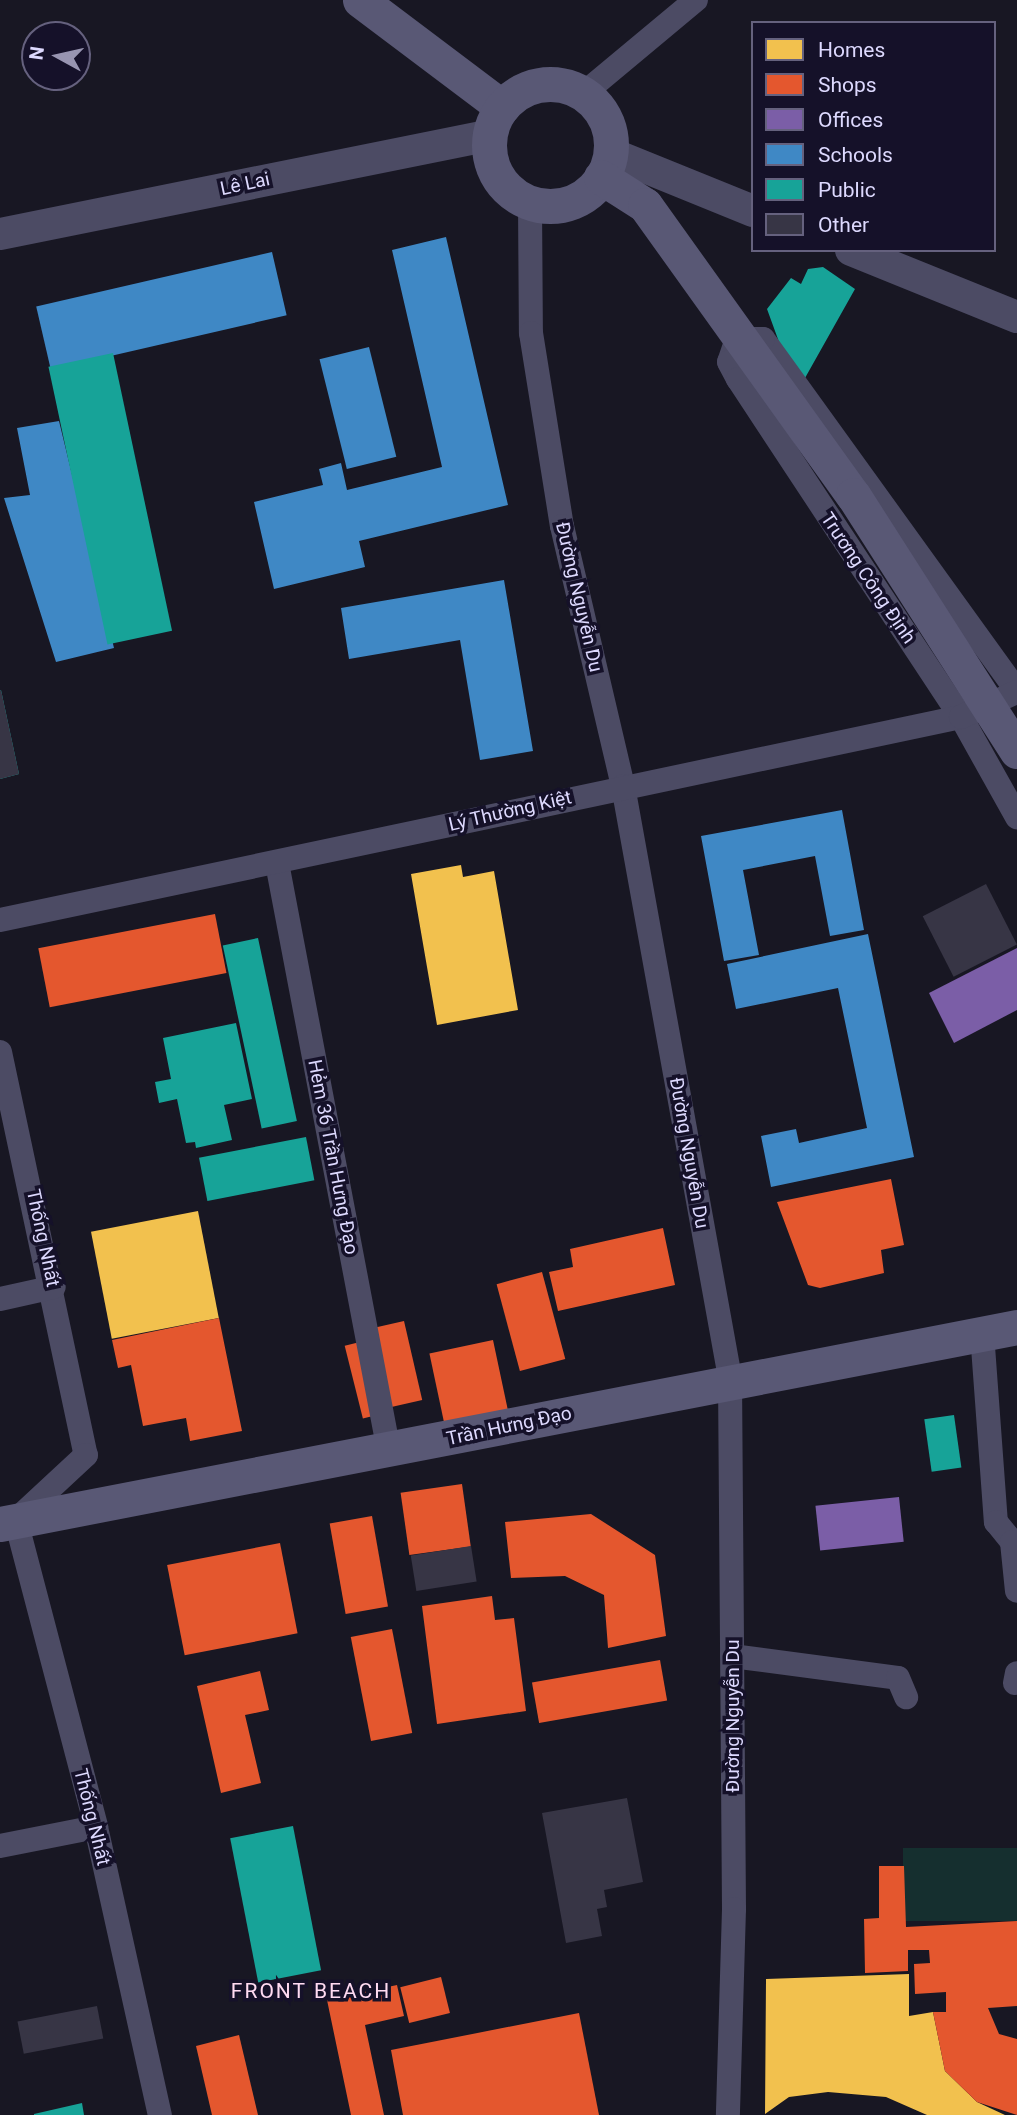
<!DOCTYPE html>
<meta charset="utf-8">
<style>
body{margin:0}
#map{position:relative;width:1017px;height:2115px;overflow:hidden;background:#181723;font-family:Roboto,sans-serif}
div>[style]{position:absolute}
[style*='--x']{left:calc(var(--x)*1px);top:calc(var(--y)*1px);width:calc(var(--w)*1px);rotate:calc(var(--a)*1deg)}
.green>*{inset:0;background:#152f2f;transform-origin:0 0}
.homes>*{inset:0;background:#f2c14e;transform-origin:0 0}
.shops>*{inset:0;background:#e4572e;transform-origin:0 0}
.offices>*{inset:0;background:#7b5ea7;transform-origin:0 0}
.schools>*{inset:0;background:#3f88c5;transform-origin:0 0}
.public>*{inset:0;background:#17a398;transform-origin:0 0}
.building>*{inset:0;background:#373545;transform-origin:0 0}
.minor>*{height:24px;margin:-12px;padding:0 12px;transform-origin:12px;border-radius:12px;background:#4c4b64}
.tertiary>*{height:32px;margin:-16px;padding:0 16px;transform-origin:16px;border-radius:16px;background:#4c4b64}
.secondary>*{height:35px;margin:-17.5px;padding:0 17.5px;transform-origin:17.5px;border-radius:17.5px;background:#595875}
.secondary>.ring{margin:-17.5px;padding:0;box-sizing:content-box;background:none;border:35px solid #595875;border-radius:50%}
span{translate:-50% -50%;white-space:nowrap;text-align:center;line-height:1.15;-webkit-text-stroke:7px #151129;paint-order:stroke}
.street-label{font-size:19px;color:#ddd9fe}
.neighbourhood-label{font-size:21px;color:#ffdbf2;letter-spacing:2px}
.legend{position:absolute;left:751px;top:21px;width:245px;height:231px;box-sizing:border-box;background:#151129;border:2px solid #65617e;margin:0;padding:9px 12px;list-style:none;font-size:21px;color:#ddd9fe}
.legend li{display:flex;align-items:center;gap:14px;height:35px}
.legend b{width:35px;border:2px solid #65617e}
.north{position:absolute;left:21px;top:21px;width:70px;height:70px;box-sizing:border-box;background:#151129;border:2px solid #65617e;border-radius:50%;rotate:278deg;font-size:19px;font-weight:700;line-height:28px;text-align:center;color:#ddd9fe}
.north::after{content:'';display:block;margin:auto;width:24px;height:32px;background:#9895b1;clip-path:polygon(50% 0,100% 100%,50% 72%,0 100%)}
</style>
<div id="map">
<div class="green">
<i style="left:1017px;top:1848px;width:73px;height:114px;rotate:90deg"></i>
</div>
<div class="homes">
<i style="clip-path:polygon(461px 865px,463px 877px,494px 871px,518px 1010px,437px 1025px,411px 874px)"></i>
<i style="left:198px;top:1211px;width:109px;height:109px;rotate:79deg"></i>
<i style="clip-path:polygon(909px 1974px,909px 2016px,933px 2012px,945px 2071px,977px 2102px,1005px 2115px,927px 2115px,886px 2097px,828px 2092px,789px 2097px,765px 2114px,766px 1979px)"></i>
</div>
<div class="shops">
<i style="left:215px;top:914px;width:60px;height:180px;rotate:79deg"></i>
<i style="clip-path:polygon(891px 1179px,904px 1245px,881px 1250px,884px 1273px,820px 1288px,808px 1285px,777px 1202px)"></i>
<i style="clip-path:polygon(663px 1228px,675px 1285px,558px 1311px,549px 1272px,573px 1267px,570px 1249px)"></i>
<i style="left:542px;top:1272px;width:90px;height:47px;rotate:75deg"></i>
<i style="clip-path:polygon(219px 1318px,242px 1431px,190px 1441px,186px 1418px,143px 1426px,131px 1365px,118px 1368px,112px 1340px)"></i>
<i style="left:404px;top:1321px;width:81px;height:35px;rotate:77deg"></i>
<i style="left:368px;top:1340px;width:75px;height:24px;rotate:76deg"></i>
<i style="left:493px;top:1340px;width:73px;height:65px;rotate:78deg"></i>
<i style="left:462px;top:1484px;width:63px;height:62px;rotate:82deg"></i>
<i style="clip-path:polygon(591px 1514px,655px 1555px,666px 1636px,608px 1648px,604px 1595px,565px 1576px,511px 1578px,505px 1522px)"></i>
<i style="left:372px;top:1516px;width:92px;height:43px;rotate:80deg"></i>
<i style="left:280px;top:1543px;width:92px;height:115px;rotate:79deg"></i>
<i style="clip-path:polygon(492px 1596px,495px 1620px,514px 1618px,526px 1711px,437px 1724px,422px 1606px)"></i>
<i style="left:392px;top:1629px;width:106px;height:42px;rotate:79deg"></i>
<i style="left:660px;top:1660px;width:41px;height:130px;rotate:80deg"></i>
<i style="clip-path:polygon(260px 1671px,269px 1710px,245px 1715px,261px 1783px,221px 1793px,197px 1686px)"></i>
<i style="clip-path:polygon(879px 1866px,904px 1866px,906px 1927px,1017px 1921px,1017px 2006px,988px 2008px,999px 2034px,1017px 2039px,1017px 2115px,977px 2102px,945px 2071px,933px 2012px,946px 2012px,946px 1992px,915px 1994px,914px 1964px,930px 1963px,929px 1950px,908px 1950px,908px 1971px,865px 1973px,864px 1919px,879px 1918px)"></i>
<i style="left:441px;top:1977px;width:37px;height:42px;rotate:76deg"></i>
<i style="clip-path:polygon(397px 1985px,404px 2016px,365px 2025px,384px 2115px,351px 2115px,327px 2000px)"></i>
<i style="clip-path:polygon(579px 2013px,599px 2115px,403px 2115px,391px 2050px)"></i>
<i style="clip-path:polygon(239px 2035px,258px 2115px,212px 2115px,196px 2046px)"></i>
</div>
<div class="offices">
<i style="clip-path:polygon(1017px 948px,1017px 1010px,954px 1043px,929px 993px)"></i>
<i style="left:899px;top:1497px;width:45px;height:84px;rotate:84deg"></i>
</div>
<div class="schools">
<i style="clip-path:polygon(446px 237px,508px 505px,359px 541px,365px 567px,274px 589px,254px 502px,323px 485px,319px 469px,341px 463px,347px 490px,442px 467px,392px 250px)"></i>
<i style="left:272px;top:252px;width:65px;height:242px;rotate:77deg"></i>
<i style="left:369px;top:347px;width:113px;height:51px;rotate:76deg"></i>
<i style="clip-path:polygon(59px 421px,114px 648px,56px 662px,4px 498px,30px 495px,17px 428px)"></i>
<i style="clip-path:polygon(504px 580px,533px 751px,480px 760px,460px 640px,349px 659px,341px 608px)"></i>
<i style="clip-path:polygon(842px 810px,864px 930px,830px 936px,815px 856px,743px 870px,759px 955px,724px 961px,701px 836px)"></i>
<i style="clip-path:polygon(868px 934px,914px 1157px,771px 1187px,761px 1136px,796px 1129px,799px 1143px,867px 1128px,838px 988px,736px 1009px,727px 964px)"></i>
</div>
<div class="public">
<i style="clip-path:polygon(823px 267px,855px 289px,805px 378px,783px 353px,767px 309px,791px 278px,801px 284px,808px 269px)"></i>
<i style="left:113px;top:353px;width:284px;height:66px;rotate:78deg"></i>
<i style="clip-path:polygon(1px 690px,19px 774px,0 779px,0 691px)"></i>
<i style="left:258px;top:938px;width:187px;height:36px;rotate:78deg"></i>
<i style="clip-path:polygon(236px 1023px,252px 1099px,224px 1105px,232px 1140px,196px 1148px,195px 1142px,186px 1143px,177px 1099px,159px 1103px,155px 1082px,171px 1079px,163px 1038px)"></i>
<i style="left:306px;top:1137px;width:44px;height:109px;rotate:79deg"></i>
<i style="left:954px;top:1415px;width:53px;height:30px;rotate:82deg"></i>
<i style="left:293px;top:1826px;width:147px;height:64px;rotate:79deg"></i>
<i style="clip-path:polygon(82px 2103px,84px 2115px,34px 2115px,34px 2114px)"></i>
</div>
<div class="building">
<i style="clip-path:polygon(1px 690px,19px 774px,0 779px,0 691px)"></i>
<i style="left:986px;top:884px;width:68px;height:71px;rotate:63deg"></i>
<i style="left:471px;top:1546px;width:36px;height:61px;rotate:81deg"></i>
<i style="clip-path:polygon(627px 1798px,643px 1882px,604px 1890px,607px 1907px,597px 1909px,602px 1936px,566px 1943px,542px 1813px)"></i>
<i style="left:97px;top:2006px;width:33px;height:81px;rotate:79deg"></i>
</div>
<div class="minor">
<i style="--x:583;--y:94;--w:147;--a:-39.8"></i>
<i style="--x:530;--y:203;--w:130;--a:89.6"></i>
<i style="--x:531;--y:333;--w:195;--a:80.9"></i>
<i style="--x:562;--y:526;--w:267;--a:76.8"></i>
<i style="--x:623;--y:786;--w:602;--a:79.75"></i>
<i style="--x:730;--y:1378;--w:531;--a:89.57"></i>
<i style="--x:734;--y:1909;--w:206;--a:91.7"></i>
<i style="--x:1017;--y:691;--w:434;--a:-125.8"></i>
<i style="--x:763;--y:339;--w:26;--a:180"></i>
<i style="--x:737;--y:339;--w:24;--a:109"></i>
<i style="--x:729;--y:362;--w:19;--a:62"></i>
<i style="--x:738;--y:379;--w:405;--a:56.6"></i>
<i style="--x:961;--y:717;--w:115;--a:60.8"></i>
<i style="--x:277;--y:863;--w:599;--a:79.22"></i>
<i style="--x:0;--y:920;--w:982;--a:-11.93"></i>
<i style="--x:961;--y:717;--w:61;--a:-24.1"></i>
<i style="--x:0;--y:1052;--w:412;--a:78"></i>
<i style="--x:86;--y:1455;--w:96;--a:137.1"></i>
<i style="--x:0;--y:1299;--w:55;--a:-12.5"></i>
<i style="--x:982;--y:1333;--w:190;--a:85.8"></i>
<i style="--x:996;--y:1522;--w:26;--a:51"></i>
<i style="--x:1012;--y:1542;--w:49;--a:84.2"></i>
<i style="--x:16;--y:1521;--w:316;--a:75.3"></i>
<i style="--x:96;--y:1827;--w:295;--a:77.5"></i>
<i style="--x:732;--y:1656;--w:167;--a:7.5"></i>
<i style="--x:898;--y:1678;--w:21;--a:67"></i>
<i style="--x:1015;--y:1683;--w:10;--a:-79"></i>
<i style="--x:0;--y:1846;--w:98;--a:-11.2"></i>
</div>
<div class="tertiary">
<i style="--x:610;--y:153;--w:154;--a:22.1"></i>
<i style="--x:0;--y:234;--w:499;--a:-11.4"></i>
<i style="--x:851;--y:250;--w:179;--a:22"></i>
</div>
<div class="secondary">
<i style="--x:360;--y:0;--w:178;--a:37"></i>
<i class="ring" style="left:489px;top:84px;width:87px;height:87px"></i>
<i style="--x:601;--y:177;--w:52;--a:32.5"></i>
<i style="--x:645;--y:205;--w:357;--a:54.4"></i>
<i style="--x:853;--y:495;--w:304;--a:57.4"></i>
<i style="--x:0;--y:1524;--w:1036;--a:-10.96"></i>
</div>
<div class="street-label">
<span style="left:245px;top:184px;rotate:-12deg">Lê Lai</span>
<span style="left:868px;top:578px;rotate:56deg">Trương Công Định</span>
<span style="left:579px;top:597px;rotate:77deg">Đường Nguyễn Du</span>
<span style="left:510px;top:811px;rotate:-13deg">Lý Thường Kiệt</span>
<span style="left:689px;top:1153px;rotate:80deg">Đường Nguyễn Du</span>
<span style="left:333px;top:1157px;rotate:79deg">Hẻm 36 Trần Hưng Đạo</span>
<span style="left:43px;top:1238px;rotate:78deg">Thống Nhất</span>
<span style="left:509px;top:1426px;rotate:-12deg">Trần Hưng Đạo</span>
<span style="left:733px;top:1716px;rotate:-90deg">Đường Nguyễn Du</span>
<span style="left:92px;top:1817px;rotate:76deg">Thống Nhất</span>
</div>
<div class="neighbourhood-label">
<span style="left:311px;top:1991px">FRONT BEACH</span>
</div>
<ul class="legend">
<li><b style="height:19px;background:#f2c14e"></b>Homes</li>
<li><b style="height:19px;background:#e4572e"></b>Shops</li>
<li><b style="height:19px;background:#7b5ea7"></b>Offices</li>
<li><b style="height:19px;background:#3f88c5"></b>Schools</li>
<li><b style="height:19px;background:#17a398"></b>Public</li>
<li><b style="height:19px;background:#373545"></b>Other</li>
</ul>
<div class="north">N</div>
</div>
